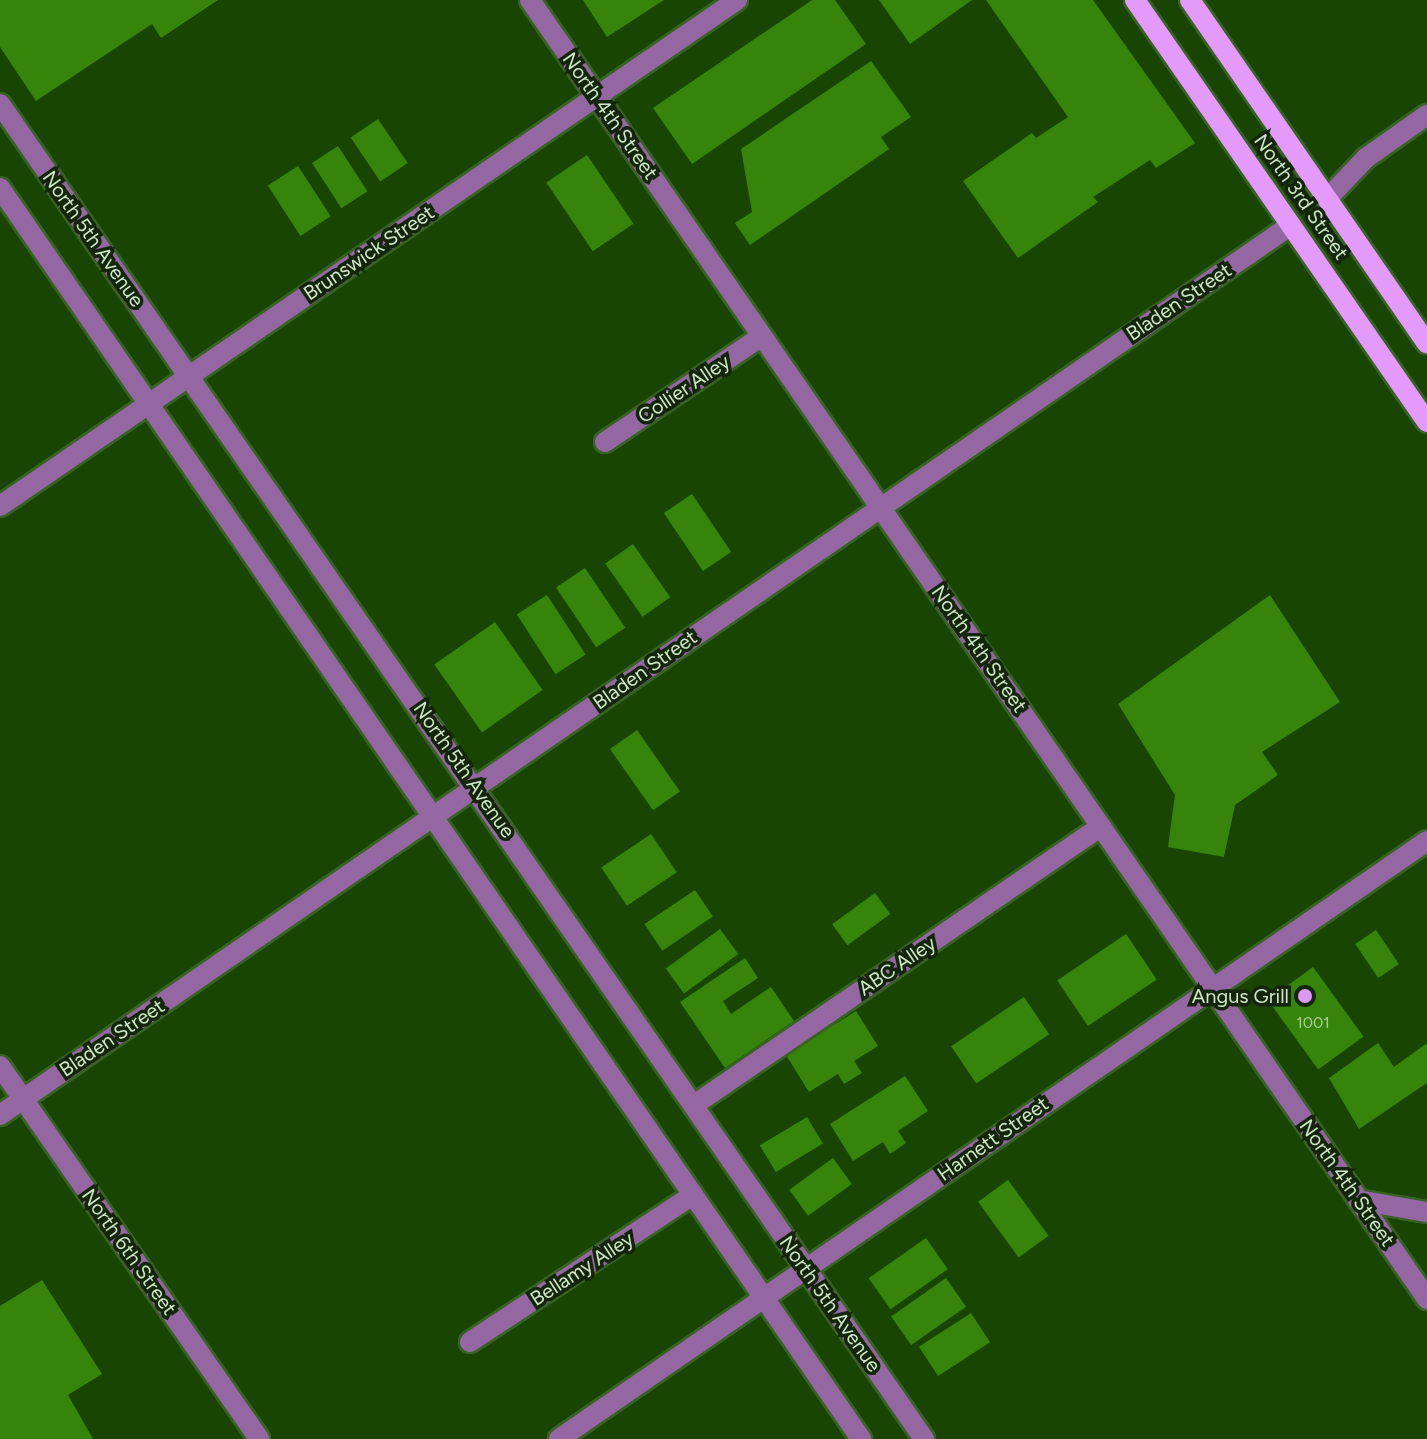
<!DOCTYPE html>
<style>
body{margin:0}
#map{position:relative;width:1427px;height:1439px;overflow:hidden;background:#194502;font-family:Figtree,sans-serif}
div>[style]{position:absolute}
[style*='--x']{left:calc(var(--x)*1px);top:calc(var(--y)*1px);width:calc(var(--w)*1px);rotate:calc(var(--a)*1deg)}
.building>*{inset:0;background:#37840a;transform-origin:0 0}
.roads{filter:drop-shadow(2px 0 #396225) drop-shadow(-2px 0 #396225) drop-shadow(0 2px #396225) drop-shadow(0 -2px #396225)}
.minor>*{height:20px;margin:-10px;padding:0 10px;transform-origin:10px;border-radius:10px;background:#9467a2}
.major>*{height:20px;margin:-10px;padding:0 10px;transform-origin:10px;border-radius:10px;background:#e49afa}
.dots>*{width:22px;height:22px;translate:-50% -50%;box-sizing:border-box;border:4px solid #13260c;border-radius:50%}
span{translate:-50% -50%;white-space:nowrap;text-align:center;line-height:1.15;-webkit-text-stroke:7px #13260c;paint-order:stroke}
.number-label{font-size:16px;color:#a8ce96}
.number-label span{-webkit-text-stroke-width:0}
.street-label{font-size:20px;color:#cde6c5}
.poi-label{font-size:20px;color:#cde6c5}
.right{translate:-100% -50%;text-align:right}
</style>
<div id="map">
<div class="building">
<i style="clip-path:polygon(0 0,218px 0,161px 38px,152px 24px,36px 101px,0 47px)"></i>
<i style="clip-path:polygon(583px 0,664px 0,607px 37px)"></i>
<i style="clip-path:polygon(812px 0,835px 0,866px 44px,692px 164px,653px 108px)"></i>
<i style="clip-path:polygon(879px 0,972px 0,910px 44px)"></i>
<i style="clip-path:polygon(986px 0,1093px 0,1195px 143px,1156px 168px,1150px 160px,1093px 197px,1098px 202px,1018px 258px,963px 181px,1032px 133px,1036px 138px,1068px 117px)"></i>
<i style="clip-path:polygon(871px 61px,911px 117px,881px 137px,889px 149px,750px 245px,735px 223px,752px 212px,741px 149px)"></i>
<i style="left:378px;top:119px;width:53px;height:33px;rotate:56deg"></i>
<i style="left:338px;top:146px;width:54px;height:31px;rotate:57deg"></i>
<i style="left:587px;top:155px;width:83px;height:49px;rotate:56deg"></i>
<i style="left:298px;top:166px;width:60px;height:36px;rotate:57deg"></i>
<i style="left:692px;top:494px;width:70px;height:34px;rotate:56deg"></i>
<i style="left:633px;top:544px;width:65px;height:34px;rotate:55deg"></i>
<i style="left:585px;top:568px;width:72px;height:35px;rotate:56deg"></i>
<i style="left:547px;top:595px;width:71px;height:36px;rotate:57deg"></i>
<i style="clip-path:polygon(1270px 595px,1340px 702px,1262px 752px,1278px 775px,1235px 805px,1224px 857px,1168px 847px,1175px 795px,1118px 704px)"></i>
<i style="left:495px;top:622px;width:83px;height:74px;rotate:55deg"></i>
<i style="left:637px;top:730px;width:75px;height:33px;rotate:55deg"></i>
<i style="left:651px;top:834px;width:46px;height:60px;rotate:56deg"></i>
<i style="left:695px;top:890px;width:32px;height:61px;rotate:56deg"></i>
<i style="left:875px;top:893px;width:26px;height:53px;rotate:54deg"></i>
<i style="left:720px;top:929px;width:31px;height:67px;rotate:54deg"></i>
<i style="left:1376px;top:930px;width:41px;height:25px;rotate:56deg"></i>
<i style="left:1126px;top:934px;width:55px;height:83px;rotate:56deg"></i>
<i style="clip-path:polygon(745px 958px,758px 978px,723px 1001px,731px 1014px,771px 987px,794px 1021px,725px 1068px,680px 1002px)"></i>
<i style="left:1313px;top:967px;width:86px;height:56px;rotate:54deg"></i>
<i style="left:1024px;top:997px;width:45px;height:88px;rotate:56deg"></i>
<i style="clip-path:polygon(856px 1011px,878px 1046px,854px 1061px,862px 1073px,844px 1084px,838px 1074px,809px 1092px,786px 1055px)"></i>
<i style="clip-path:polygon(1378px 1043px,1394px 1067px,1427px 1043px,1427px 1083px,1359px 1129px,1329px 1078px)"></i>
<i style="clip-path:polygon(905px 1076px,928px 1111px,898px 1131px,906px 1143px,890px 1154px,883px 1142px,853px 1161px,830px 1124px)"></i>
<i style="left:807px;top:1117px;width:31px;height:55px;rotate:59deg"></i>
<i style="left:833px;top:1158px;width:32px;height:54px;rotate:54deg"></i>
<i style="left:1008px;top:1180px;width:69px;height:37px;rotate:54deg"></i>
<i style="left:926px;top:1238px;width:38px;height:70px;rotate:55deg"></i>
<i style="left:946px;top:1278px;width:35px;height:67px;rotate:55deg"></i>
<i style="clip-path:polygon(42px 1280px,102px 1374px,68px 1395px,93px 1439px,0 1439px,0 1306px)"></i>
<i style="left:971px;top:1313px;width:35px;height:62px;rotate:57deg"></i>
</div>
<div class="roads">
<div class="minor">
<i style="--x:530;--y:0;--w:1579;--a:55.37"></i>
<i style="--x:0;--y:104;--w:1624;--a:55.31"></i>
<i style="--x:0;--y:188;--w:1519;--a:55.46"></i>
<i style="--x:1327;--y:199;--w:57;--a:-46.4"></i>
<i style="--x:1366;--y:158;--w:75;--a:-35.2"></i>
<i style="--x:605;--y:442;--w:189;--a:-34"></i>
<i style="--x:0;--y:506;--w:894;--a:-34.47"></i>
<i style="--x:0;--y:1066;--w:454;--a:55.2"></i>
<i style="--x:694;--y:1105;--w:493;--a:-34.4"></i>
<i style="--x:0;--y:1115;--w:1568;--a:-34.58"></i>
<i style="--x:1358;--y:1200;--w:70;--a:9.9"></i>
<i style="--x:470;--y:1342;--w:267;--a:-33.4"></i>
<i style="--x:559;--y:1439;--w:1054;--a:-34.56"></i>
</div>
<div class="major">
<i style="--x:1135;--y:0;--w:513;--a:55.32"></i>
<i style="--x:1190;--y:0;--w:417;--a:55.4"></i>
</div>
</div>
<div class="dots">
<i style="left:1305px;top:996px;background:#dd99f3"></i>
</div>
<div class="number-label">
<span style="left:1313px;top:1023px">1001</span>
</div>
<div class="street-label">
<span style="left:610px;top:116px;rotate:55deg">North 4th Street</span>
<span style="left:1301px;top:197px;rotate:55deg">North 3rd Street</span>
<span style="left:93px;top:239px;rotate:55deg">North 5th Avenue</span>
<span style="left:369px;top:253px;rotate:-34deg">Brunswick Street</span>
<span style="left:1179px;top:302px;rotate:-34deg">Bladen Street</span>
<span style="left:684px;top:389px;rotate:-34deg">Collier Alley</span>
<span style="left:979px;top:649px;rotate:55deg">North 4th Street</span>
<span style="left:645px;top:670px;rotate:-35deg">Bladen Street</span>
<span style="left:464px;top:770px;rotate:55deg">North 5th Avenue</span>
<span style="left:897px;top:966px;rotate:-34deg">ABC Alley</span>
<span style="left:112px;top:1038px;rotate:-34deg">Bladen Street</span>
<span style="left:993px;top:1139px;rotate:-35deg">Harnett Street</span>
<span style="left:1347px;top:1183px;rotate:55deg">North 4th Street</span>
<span style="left:129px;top:1252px;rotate:55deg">North 6th Street</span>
<span style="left:582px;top:1269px;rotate:-33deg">Bellamy Alley</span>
<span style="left:830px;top:1304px;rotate:55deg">North 5th Avenue</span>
</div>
<div class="poi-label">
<span class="right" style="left:1289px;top:996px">Angus Grill</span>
</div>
</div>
